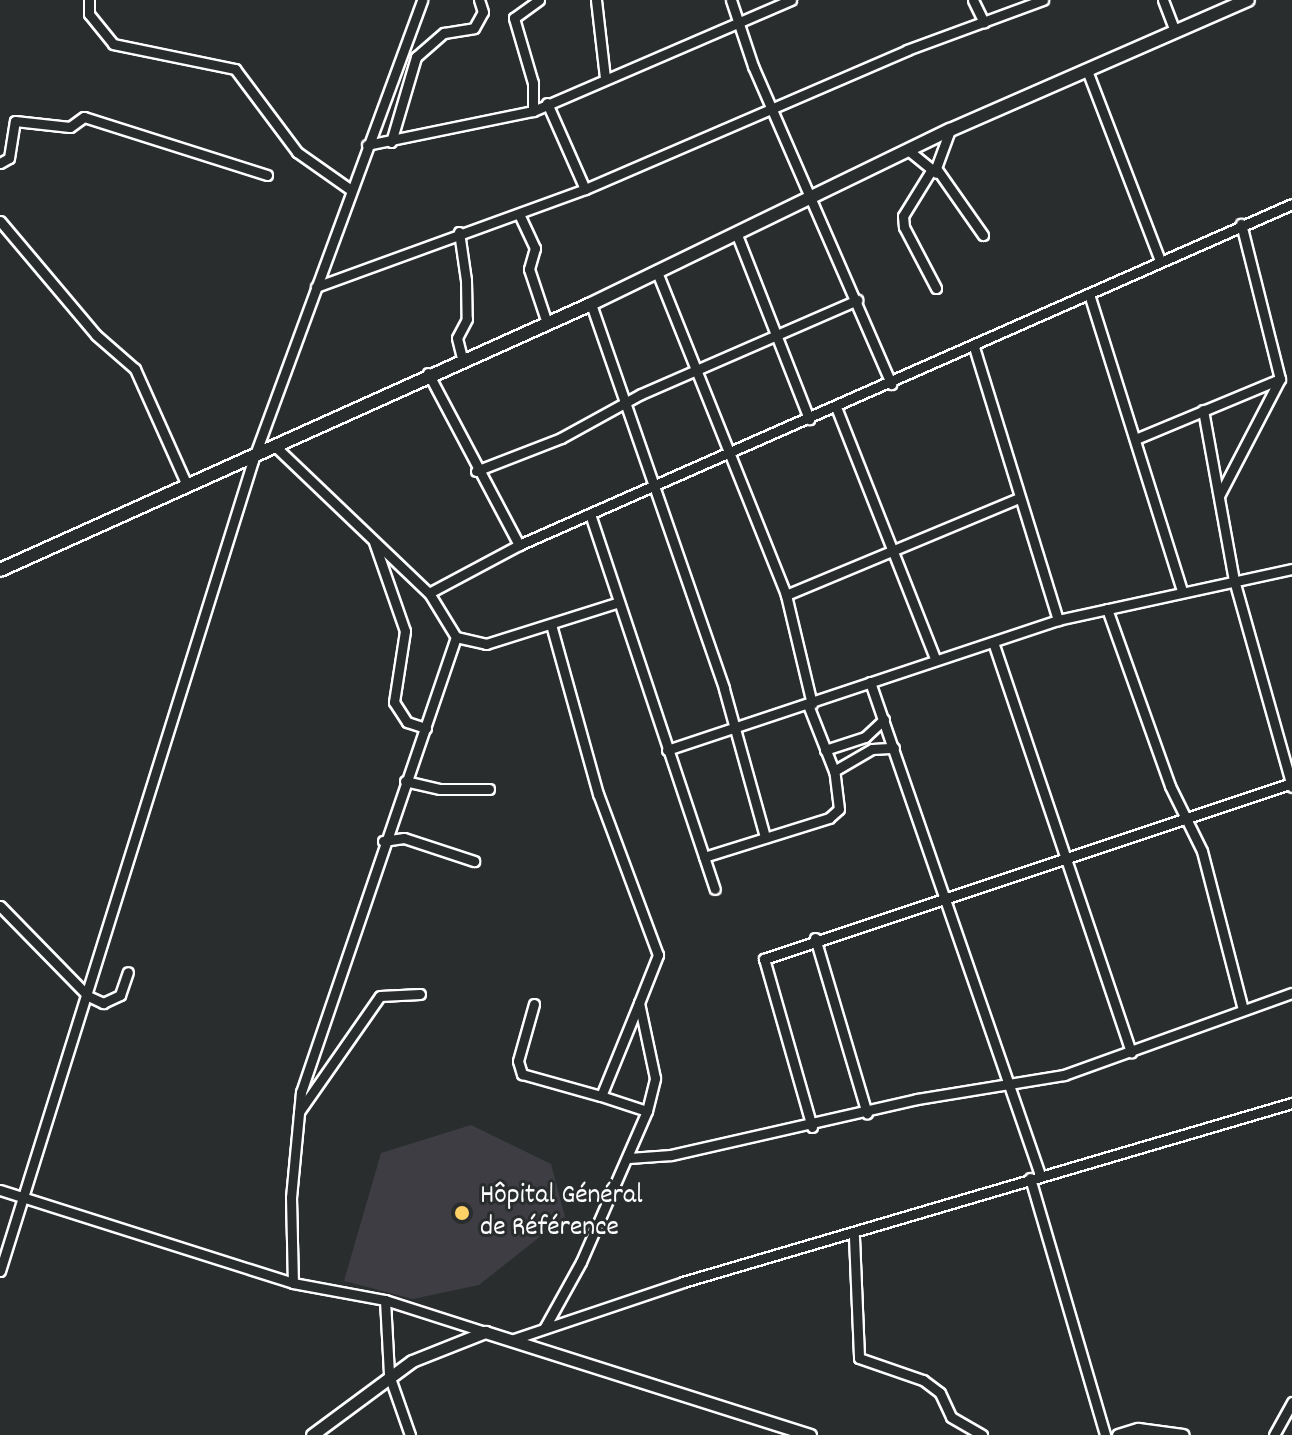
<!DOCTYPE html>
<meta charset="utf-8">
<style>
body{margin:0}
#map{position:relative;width:1292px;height:1435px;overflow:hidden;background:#2a2d2e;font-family:Dekko,sans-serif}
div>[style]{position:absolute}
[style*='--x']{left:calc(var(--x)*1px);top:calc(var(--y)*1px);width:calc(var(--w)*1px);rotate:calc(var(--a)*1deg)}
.built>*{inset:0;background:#3d3d43}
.roads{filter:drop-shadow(2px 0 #fff) drop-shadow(-2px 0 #fff) drop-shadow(0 2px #fff) drop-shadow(0 -2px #fff)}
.minor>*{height:9px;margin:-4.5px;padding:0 4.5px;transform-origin:4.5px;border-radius:4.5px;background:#2a2d2e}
.tertiary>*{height:11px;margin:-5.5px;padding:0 5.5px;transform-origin:5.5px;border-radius:5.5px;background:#2a2d2e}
.secondary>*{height:12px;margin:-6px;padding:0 6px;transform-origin:6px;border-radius:6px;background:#2a2d2e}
.dots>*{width:22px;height:22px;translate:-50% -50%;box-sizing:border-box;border:4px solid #2a2d2e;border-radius:50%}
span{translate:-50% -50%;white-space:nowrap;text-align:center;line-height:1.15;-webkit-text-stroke:6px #2a2d2e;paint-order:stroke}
.poi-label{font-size:28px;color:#fff}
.left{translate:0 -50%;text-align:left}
</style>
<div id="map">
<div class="built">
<i style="clip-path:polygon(471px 1125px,551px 1164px,565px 1217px,479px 1285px,413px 1299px,344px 1281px,381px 1153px)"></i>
</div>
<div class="roads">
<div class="minor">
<i style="--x:89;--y:0;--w:14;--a:90"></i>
<i style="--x:89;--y:14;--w:38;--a:51"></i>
<i style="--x:113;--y:44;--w:125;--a:11.6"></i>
<i style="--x:235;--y:69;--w:104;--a:53.2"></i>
<i style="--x:297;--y:152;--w:66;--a:35.1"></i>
<i style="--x:596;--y:0;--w:79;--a:83.4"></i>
<i style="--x:731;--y:0;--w:70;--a:71.6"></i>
<i style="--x:753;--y:66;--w:347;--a:66.5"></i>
<i style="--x:973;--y:0;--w:25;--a:64"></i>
<i style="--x:1163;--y:0;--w:34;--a:69"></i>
<i style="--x:1088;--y:73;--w:201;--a:69"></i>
<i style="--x:547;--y:103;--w:94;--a:66.2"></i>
<i style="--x:533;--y:111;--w:28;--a:-90"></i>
<i style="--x:533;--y:83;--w:68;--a:-106.3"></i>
<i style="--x:514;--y:18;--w:31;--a:-36"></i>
<i style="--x:950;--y:130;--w:40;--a:110.2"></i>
<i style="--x:936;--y:168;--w:82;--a:55"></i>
<i style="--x:391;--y:142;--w:89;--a:-73.6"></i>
<i style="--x:416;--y:57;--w:37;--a:-41"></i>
<i style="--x:444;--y:33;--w:30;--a:-9"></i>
<i style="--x:474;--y:28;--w:18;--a:-61"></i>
<i style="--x:483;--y:12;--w:13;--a:-108"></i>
<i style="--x:367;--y:145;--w:169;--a:-11.6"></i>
<i style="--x:533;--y:111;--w:281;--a:-23.3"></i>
<i style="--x:908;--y:150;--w:36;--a:39"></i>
<i style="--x:0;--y:163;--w:10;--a:-29"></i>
<i style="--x:9;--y:158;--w:37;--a:-81"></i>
<i style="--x:15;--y:121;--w:55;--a:6.2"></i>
<i style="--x:70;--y:127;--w:17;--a:-36"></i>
<i style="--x:84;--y:117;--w:192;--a:17.6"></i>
<i style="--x:932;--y:169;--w:55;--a:121.7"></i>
<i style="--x:903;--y:216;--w:11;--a:85"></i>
<i style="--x:904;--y:227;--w:69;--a:62.3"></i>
<i style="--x:519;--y:214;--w:38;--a:65"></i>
<i style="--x:535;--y:248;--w:22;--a:106"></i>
<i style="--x:529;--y:269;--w:57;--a:71.6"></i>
<i style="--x:0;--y:221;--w:149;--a:49.9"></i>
<i style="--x:96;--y:335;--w:52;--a:41.1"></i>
<i style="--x:135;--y:369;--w:127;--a:65.9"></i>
<i style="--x:459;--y:232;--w:49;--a:81.7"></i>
<i style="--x:466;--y:280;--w:39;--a:89"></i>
<i style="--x:467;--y:319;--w:21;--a:118"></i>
<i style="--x:457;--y:338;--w:21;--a:76"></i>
<i style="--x:737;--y:235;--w:198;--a:68.6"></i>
<i style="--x:657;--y:272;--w:348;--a:68.2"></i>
<i style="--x:786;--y:595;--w:112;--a:76.6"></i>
<i style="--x:316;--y:287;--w:286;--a:-20"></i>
<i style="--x:585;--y:189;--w:351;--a:-23.3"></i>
<i style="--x:907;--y:50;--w:145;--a:-20.2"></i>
<i style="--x:1089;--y:294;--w:311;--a:72.6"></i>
<i style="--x:591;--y:304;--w:407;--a:70.9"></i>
<i style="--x:724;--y:689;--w:154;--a:74.5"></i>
<i style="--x:974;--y:347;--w:286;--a:72.9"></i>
<i style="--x:428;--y:373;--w:195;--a:62.1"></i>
<i style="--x:836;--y:407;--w:270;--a:68.5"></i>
<i style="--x:1203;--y:410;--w:173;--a:79.7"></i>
<i style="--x:1234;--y:580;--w:215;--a:74.3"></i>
<i style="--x:1138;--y:438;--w:154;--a:-22.6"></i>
<i style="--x:276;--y:447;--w:211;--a:43.7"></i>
<i style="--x:429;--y:593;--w:52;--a:58.5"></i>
<i style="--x:456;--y:637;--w:481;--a:108.8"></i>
<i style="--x:301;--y:1092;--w:105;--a:95.4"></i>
<i style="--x:291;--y:1197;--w:86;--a:88.7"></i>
<i style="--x:476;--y:471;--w:91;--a:-21.2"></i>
<i style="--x:561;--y:438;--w:91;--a:-28.8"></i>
<i style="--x:641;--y:394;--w:236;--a:-23.5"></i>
<i style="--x:1219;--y:496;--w:132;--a:-62.5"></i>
<i style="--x:1280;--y:379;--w:160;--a:-104.1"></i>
<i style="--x:590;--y:514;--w:395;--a:71.6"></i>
<i style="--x:374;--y:542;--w:94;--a:70.8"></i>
<i style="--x:405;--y:631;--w:72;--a:98.8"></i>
<i style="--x:394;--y:702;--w:24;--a:57"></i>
<i style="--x:407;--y:722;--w:20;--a:18"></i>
<i style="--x:429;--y:593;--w:102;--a:-28.1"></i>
<i style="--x:519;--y:545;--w:845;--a:-23.8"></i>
<i style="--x:786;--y:595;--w:250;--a:-22.6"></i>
<i style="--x:1107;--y:609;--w:188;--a:70.4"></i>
<i style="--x:1170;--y:786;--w:72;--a:63.8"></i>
<i style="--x:1202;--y:851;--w:164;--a:75.5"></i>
<i style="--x:456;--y:637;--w:31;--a:13"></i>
<i style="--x:486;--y:644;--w:139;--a:-17.5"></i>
<i style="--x:993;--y:642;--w:433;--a:71.4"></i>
<i style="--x:870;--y:682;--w:521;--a:70.97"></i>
<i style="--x:667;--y:750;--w:412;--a:-18.4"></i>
<i style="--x:1058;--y:620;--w:239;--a:-12.3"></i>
<i style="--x:825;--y:750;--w:42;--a:-18"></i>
<i style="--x:865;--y:737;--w:26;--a:-43"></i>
<i style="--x:834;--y:771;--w:44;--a:-30.1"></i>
<i style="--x:872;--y:749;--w:22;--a:-3"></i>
<i style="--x:405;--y:781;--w:36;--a:13"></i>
<i style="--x:440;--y:789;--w:49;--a:0"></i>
<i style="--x:383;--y:841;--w:21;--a:-8"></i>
<i style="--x:404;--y:838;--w:74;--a:18.2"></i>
<i style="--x:704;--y:857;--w:131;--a:-17.3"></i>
<i style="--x:829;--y:818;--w:13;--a:-42"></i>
<i style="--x:839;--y:809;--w:38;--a:-97"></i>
<i style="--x:834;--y:771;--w:71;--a:-111.5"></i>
<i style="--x:0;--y:906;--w:126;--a:45.6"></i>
<i style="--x:88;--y:996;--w:17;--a:25"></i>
<i style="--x:103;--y:1003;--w:19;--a:-25"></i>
<i style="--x:120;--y:995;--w:24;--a:-71"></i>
<i style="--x:815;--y:938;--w:183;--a:73.5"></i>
<i style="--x:639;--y:1003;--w:100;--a:112.2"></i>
<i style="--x:601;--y:1096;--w:48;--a:18.1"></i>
<i style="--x:534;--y:1004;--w:59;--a:105.7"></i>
<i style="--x:518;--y:1061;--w:14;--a:73"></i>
<i style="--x:522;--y:1074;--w:82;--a:15.6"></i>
<i style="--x:299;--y:1112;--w:141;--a:-55.1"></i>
<i style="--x:380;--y:996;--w:40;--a:-2.9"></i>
<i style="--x:812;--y:1127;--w:175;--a:-105.9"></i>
<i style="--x:764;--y:959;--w:557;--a:-18.43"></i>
<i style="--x:629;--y:1158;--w:42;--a:-4.1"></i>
<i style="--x:671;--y:1155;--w:252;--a:-12.8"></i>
<i style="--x:917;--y:1099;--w:149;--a:-9.3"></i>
<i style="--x:1064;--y:1075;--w:242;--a:-19.8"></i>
<i style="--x:1030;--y:1178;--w:268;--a:73.7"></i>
<i style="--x:0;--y:1190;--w:307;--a:17.6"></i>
<i style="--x:293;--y:1283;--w:94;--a:10.5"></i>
<i style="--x:385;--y:1300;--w:105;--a:17.7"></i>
<i style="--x:854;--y:1237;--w:121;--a:87.6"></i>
<i style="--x:859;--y:1358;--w:68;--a:19"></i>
<i style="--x:923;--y:1380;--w:21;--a:37"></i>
<i style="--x:940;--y:1393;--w:26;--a:65"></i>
<i style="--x:951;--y:1417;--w:36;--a:30"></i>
<i style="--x:0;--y:1271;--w:850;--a:-72.67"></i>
<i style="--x:253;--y:460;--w:490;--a:-69.8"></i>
<i style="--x:385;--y:1300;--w:75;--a:86.9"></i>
<i style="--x:389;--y:1375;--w:64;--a:70.7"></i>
<i style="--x:545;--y:1327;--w:74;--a:-61"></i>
<i style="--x:581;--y:1262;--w:165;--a:-66.4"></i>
<i style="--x:647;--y:1111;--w:34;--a:-76"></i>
<i style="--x:655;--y:1078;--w:77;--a:-102"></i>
<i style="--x:639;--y:1003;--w:52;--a:-68.4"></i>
<i style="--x:658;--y:955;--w:172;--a:-110.4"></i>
<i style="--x:598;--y:794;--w:175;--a:-105.5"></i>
<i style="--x:514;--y:1339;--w:178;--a:-18.6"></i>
<i style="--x:683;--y:1282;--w:635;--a:-16.38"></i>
<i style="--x:1274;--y:1435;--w:38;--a:-61"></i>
</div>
<div class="tertiary">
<i style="--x:312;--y:1435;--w:124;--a:-36.5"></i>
<i style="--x:412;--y:1361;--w:79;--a:-21.7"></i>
<i style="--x:485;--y:1332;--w:341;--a:17.6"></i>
<i style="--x:1118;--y:1435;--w:21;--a:-17"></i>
<i style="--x:1138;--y:1429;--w:45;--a:7.6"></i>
</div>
<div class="secondary">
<i style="--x:0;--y:570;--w:648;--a:-24.23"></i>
<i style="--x:591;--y:304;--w:399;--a:-25.9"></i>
<i style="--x:950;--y:130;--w:325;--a:-23.6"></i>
</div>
</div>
<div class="dots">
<i style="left:462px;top:1213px;background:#ffd166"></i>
</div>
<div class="poi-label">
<span class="left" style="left:480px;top:1213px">Hôpital Général<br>de Référence</span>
</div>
</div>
